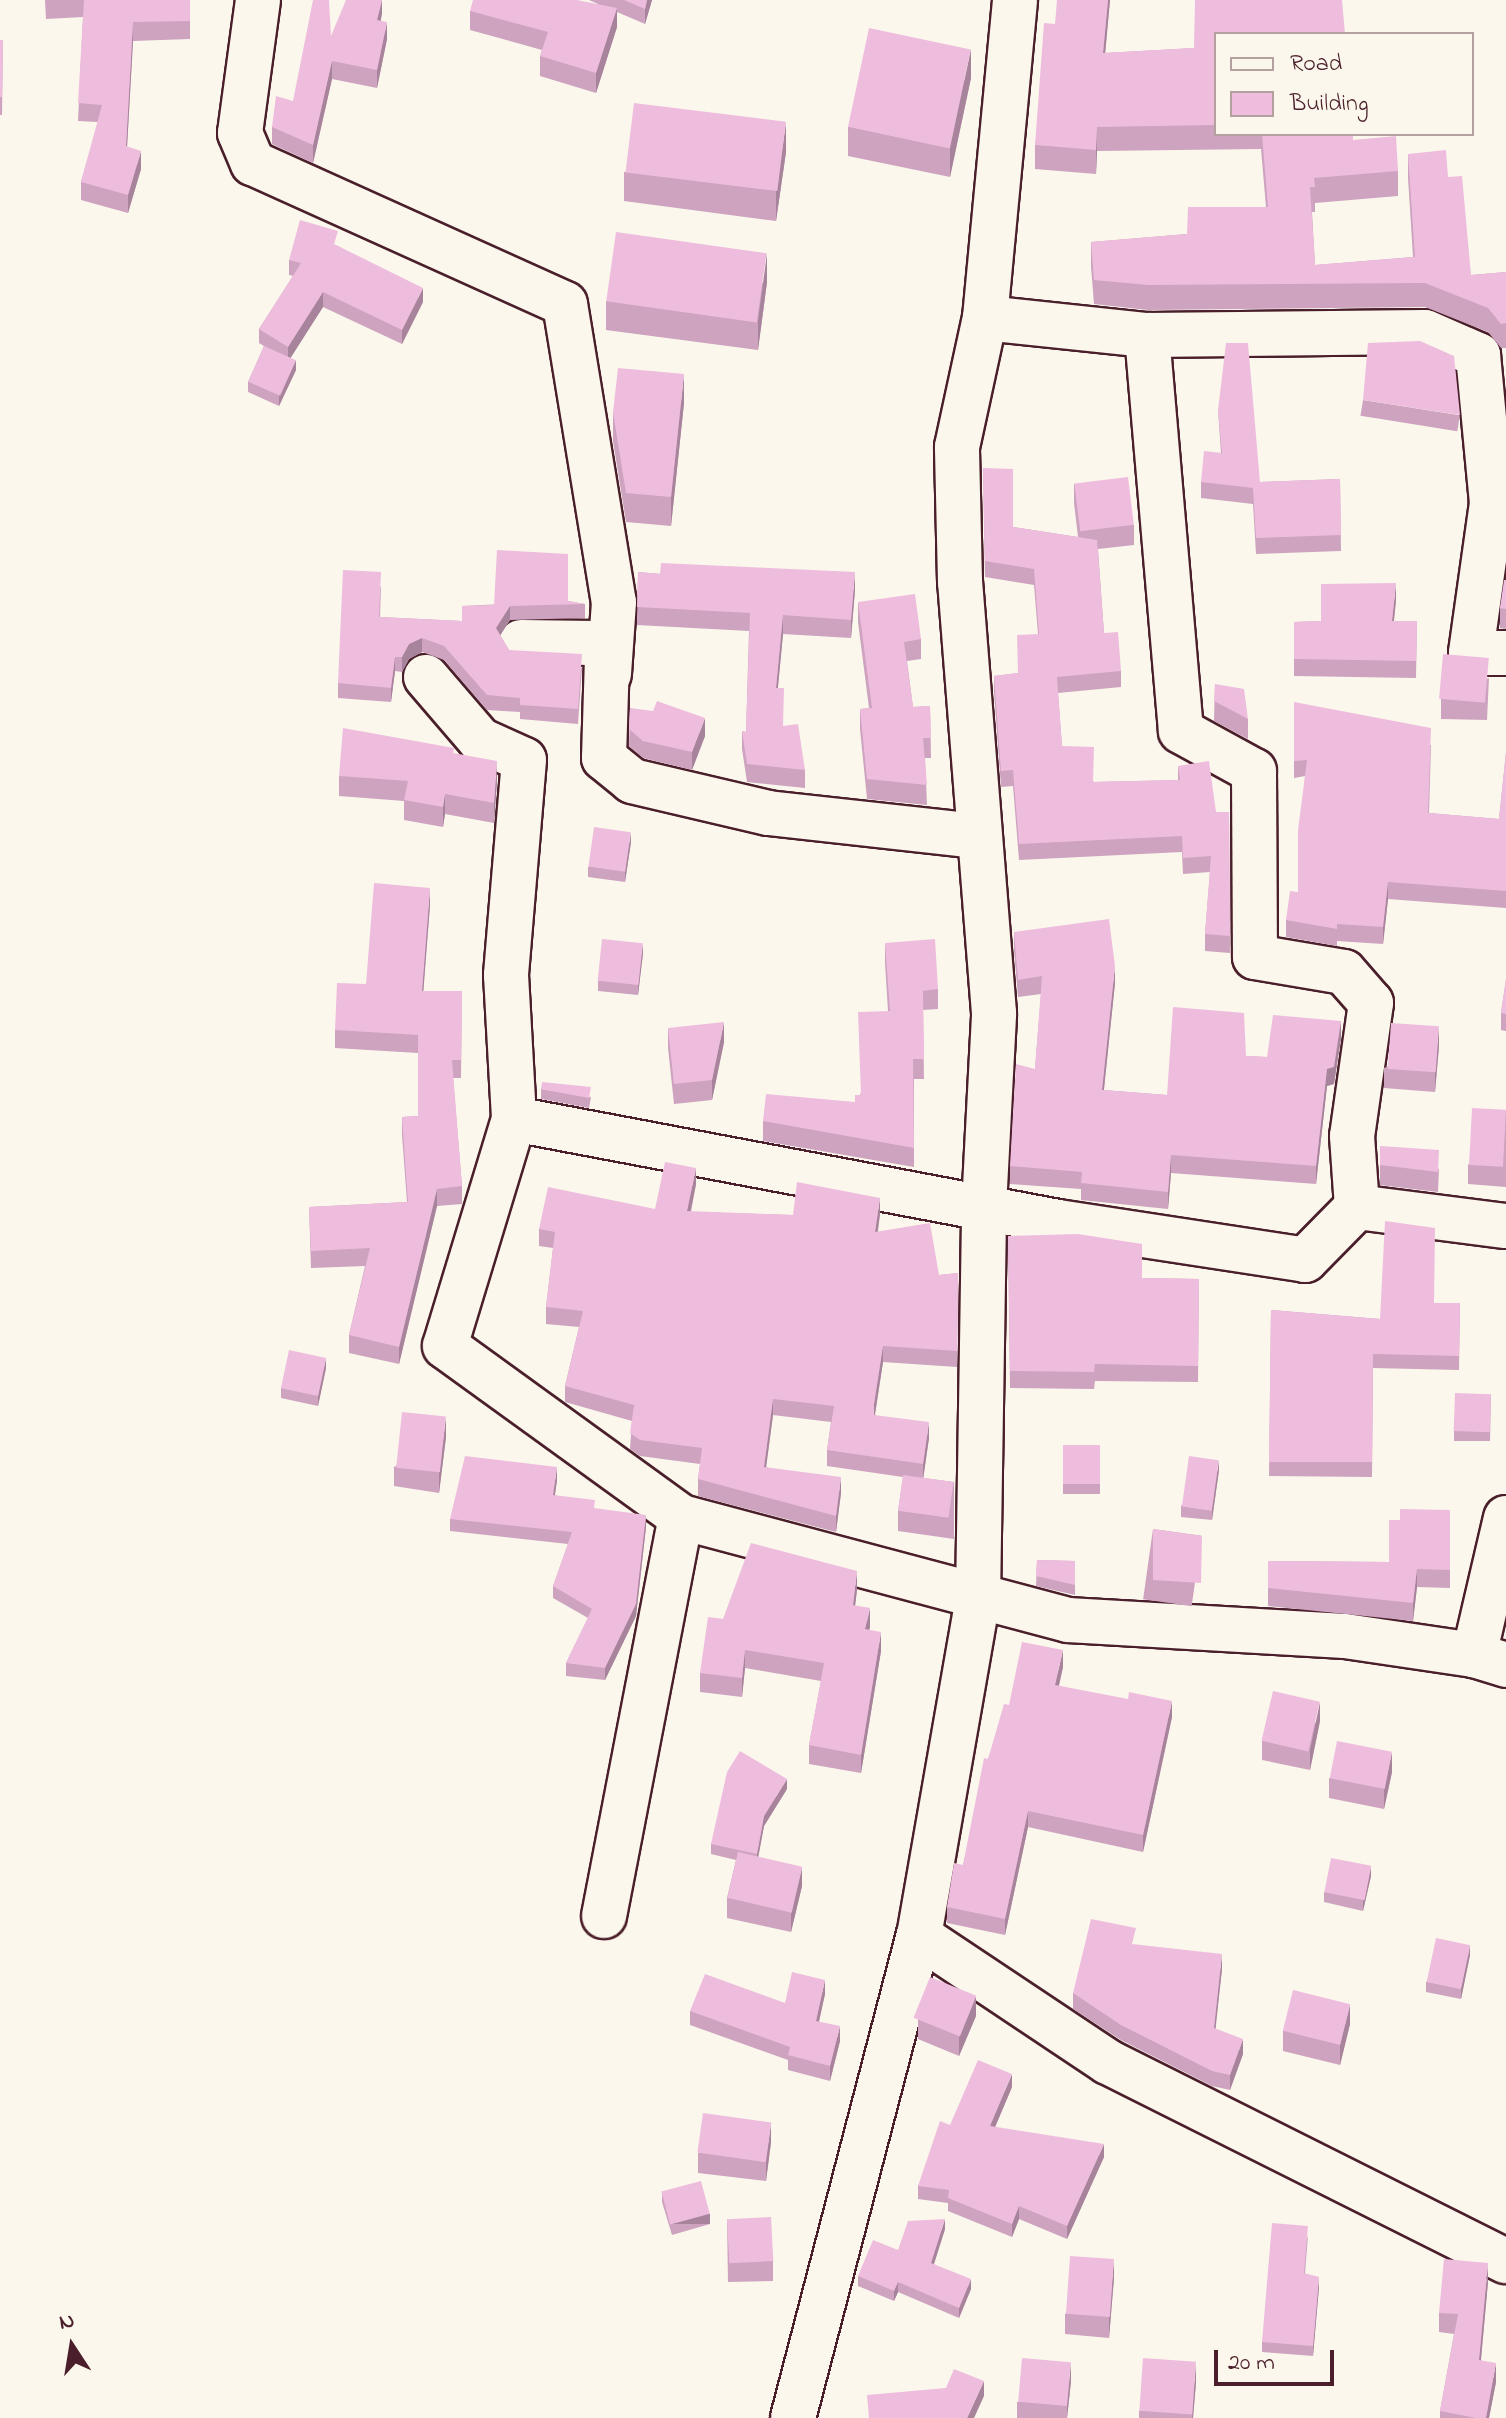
<!DOCTYPE html>
<style>
body{margin:0}
#map{position:relative;width:1506px;height:2418px;overflow:hidden;background:#fbf7ec;font-family:"Indie Flower",sans-serif}
div>[style]{position:absolute}
[style*='--x']{left:calc(var(--x)*1px);top:calc(var(--y)*1px);width:calc(var(--w)*1px);rotate:calc(var(--a)*1deg)}
.roads{filter:drop-shadow(2px 0 #4a1f2b) drop-shadow(-2px 0 #4a1f2b) drop-shadow(0 2px #4a1f2b) drop-shadow(0 -2px #4a1f2b)}
.minor>*{height:44px;margin:-22px;padding:0 22px;transform-origin:22px;border-radius:22px;background:#fbf7ec}
.wall>*{inset:0;background:#cda3bf;transform-origin:0 0}
.shaded-wall>*{inset:0;background:#a7849b;transform-origin:0 0}
.building>*{inset:0;background:#eebdde;transform-origin:0 0}
span{translate:-50% -50%;white-space:nowrap;text-align:center;line-height:1.15;-webkit-text-stroke:8px #fbf7ec;paint-order:stroke}
.legend{position:absolute;left:1214px;top:32px;width:260px;height:104px;box-sizing:border-box;background:#fbf7ec;border:2px solid #b4a19f;margin:0;padding:10px 14px;list-style:none;font-size:24px;color:#4a1f2b}
.legend li{display:flex;align-items:center;gap:16px;height:40px}
.legend b{width:40px;border:2px solid #b4a19f}
.north{position:absolute;left:32px;top:2306px;width:80px;height:80px;-webkit-text-stroke:6px #fbf7ec;paint-order:stroke;rotate:348deg;font-size:22px;font-weight:700;line-height:32px;text-align:center;color:#4a1f2b}
.north::after{content:'';display:block;margin:auto;width:28px;height:36px;background:#4a1f2b;clip-path:polygon(50% 0,100% 100%,50% 72%,0 100%)}
.scale{position:absolute;left:1214px;top:2350px;width:120px;height:36px;box-sizing:border-box;border:4px solid #4a1f2b;border-top:0;padding-left:10px;font-size:24px;line-height:28px;white-space:nowrap;color:#4a1f2b;-webkit-text-stroke:6px #fbf7ec;paint-order:stroke}
</style>
<div id="map">
<div class="roads">
<div class="minor">
<i style="--x:258;--y:0;--w:134;--a:97.7"></i>
<i style="--x:240;--y:133;--w:33;--a:67"></i>
<i style="--x:253;--y:163;--w:342;--a:24.3"></i>
<i style="--x:565;--y:304;--w:302;--a:80.7"></i>
<i style="--x:614;--y:602;--w:72;--a:94"></i>
<i style="--x:985;--y:318;--w:163;--a:6"></i>
<i style="--x:1147;--y:335;--w:278;--a:-0.6"></i>
<i style="--x:1425;--y:332;--w:58;--a:23.5"></i>
<i style="--x:1478;--y:355;--w:149;--a:84.6"></i>
<i style="--x:1492;--y:503;--w:151;--a:98"></i>
<i style="--x:1471;--y:653;--w:35;--a:0"></i>
<i style="--x:1147;--y:335;--w:397;--a:85.1"></i>
<i style="--x:1181;--y:731;--w:83;--a:28.7"></i>
<i style="--x:1254;--y:771;--w:186;--a:89.7"></i>
<i style="--x:1255;--y:957;--w:90;--a:9.6"></i>
<i style="--x:1344;--y:972;--w:41;--a:48.9"></i>
<i style="--x:1371;--y:1003;--w:134;--a:98.1"></i>
<i style="--x:1352;--y:1136;--w:71;--a:86"></i>
<i style="--x:521;--y:642;--w:74;--a:0.8"></i>
<i style="--x:595;--y:643;--w:18;--a:49"></i>
<i style="--x:607;--y:657;--w:101;--a:91.7"></i>
<i style="--x:604;--y:758;--w:36;--a:39"></i>
<i style="--x:632;--y:781;--w:140;--a:13.2"></i>
<i style="--x:768;--y:813;--w:211;--a:6.3"></i>
<i style="--x:426;--y:677;--w:83;--a:49.4"></i>
<i style="--x:480;--y:740;--w:48;--a:24.4"></i>
<i style="--x:524;--y:760;--w:216;--a:94.8"></i>
<i style="--x:506;--y:975;--w:144;--a:86.8"></i>
<i style="--x:514;--y:1119;--w:237;--a:106.9"></i>
<i style="--x:445;--y:1346;--w:291;--a:35.9"></i>
<i style="--x:681;--y:1517;--w:400;--a:14.9"></i>
<i style="--x:1068;--y:1620;--w:277;--a:3.3"></i>
<i style="--x:1345;--y:1636;--w:130;--a:8.4"></i>
<i style="--x:514;--y:1119;--w:554;--a:10.72"></i>
<i style="--x:1058;--y:1222;--w:250;--a:8.7"></i>
<i style="--x:1305;--y:1260;--w:74;--a:-45.5"></i>
<i style="--x:1357;--y:1207;--w:150;--a:7.3"></i>
<i style="--x:1506;--y:1518;--w:141;--a:103.1"></i>
<i style="--x:1474;--y:1655;--w:34;--a:17"></i>
<i style="--x:604;--y:1916;--w:406;--a:-79.1"></i>
<i style="--x:919;--y:1936;--w:227;--a:33.7"></i>
<i style="--x:1108;--y:2062;--w:445;--a:26.6"></i>
<i style="--x:793;--y:2418;--w:498;--a:-75.4"></i>
<i style="--x:919;--y:1936;--w:342;--a:-80.1"></i>
<i style="--x:978;--y:1599;--w:392;--a:-89.1"></i>
<i style="--x:984;--y:1207;--w:194;--a:-87"></i>
<i style="--x:994;--y:1013;--w:432;--a:-94.5"></i>
<i style="--x:960;--y:582;--w:135;--a:-91.3"></i>
<i style="--x:957;--y:447;--w:132;--a:-77.8"></i>
<i style="--x:985;--y:318;--w:319;--a:-84.6"></i>
</div>
</div>
<div class="wall">
<i style="clip-path:polygon(45px 0,190px 0,190px 39px,133px 41px,127px 147px,141px 169px,128px 213px,81px 200px,81px 182px,98px 122px,78px 121px,83px 17px,46px 19px)"></i>
<i style="clip-path:polygon(382px 0,381px 20px,387px 39px,377px 88px,332px 79px,313px 163px,272px 144px,272px 127px,293px 101px,331px 36px)"></i>
<i style="clip-path:polygon(589px 0,652px 0,645px 24px,617px 12px,617px 27px,596px 93px,540px 76px,540px 56px,542px 50px,470px 30px,470px 11px,598px 4px)"></i>
<i style="clip-path:polygon(1110px 0,1105px 53px,1194px 48px,1216px 34px,1216px 134px,1353px 134px,1353px 140px,1398px 171px,1398px 196px,1315px 203px,1315px 212px,1312px 212px,1315px 265px,1413px 257px,1408px 178px,1408px 154px,1448px 177px,1471px 275px,1506px 272px,1506px 348px,1501px 348px,1488px 332px,1425px 307px,1148px 310px,1094px 304px,1091px 267px,1091px 242px,1187px 234px,1266px 207px,1261px 149px,1097px 151px,1096px 174px,1035px 169px,1035px 145px,1055px 24px)"></i>
<i style="clip-path:polygon(0 40px,3px 40px,2px 115px,0 115px)"></i>
<i style="clip-path:polygon(971px 78px,950px 177px,848px 156px,848px 127px)"></i>
<i style="clip-path:polygon(786px 152px,776px 221px,624px 201px,624px 172px)"></i>
<i style="clip-path:polygon(338px 246px,423px 302px,402px 344px,323px 307px,290px 358px,296px 370px,279px 406px,248px 392px,248px 382px,264px 346px,259px 343px,259px 329px,293px 276px,289px 275px,289px 260px)"></i>
<i style="clip-path:polygon(767px 282px,758px 350px,606px 330px,606px 301px)"></i>
<i style="left:1363px;top:400px;width:98px;height:16px;rotate:9deg"></i>
<i style="clip-path:polygon(684px 403px,671px 526px,626px 522px,613px 441px,613px 412px)"></i>
<i style="clip-path:polygon(1218px 410px,1260px 482px,1340px 479px,1341px 551px,1256px 554px,1253px 504px,1201px 498px,1201px 482px,1221px 453px)"></i>
<i style="clip-path:polygon(983px 468px,1013px 527px,1078px 537px,1074px 503px,1074px 484px,1134px 525px,1134px 545px,1098px 549px,1104px 633px,1121px 671px,1121px 687px,1058px 693px,1062px 746px,1094px 782px,1178px 780px,1178px 766px,1216px 812px,1229px 812px,1230px 953px,1205px 951px,1205px 934px,1210px 872px,1183px 874px,1182px 852px,1019px 860px,1013px 786px,1001px 787px,994px 692px,994px 676px,1018px 673px,1038px 634px,1034px 585px,985px 577px)"></i>
<i style="clip-path:polygon(638px 572px,855px 590px,851px 638px,783px 634px,778px 688px,783px 726px,805px 770px,805px 788px,747px 782px,742px 749px,742px 731px,746px 732px,749px 631px,637px 625px)"></i>
<i style="clip-path:polygon(1506px 580px,1506px 629px,1500px 628px,1500px 608px)"></i>
<i style="clip-path:polygon(381px 586px,380px 617px,462px 621px,462px 606px,568px 601px,585px 604px,585px 618px,510px 620px,500px 635px,509px 650px,582px 668px,578px 724px,520px 719px,520px 712px,487px 710px,444px 660px,422px 652px,409px 659px,402px 672px,395px 671px,391px 702px,338px 698px,338px 683px)"></i>
<i style="clip-path:polygon(1396px 600px,1394px 621px,1417px 621px,1416px 678px,1294px 676px,1294px 622px,1321px 621px)"></i>
<i style="clip-path:polygon(858px 602px,921px 639px,921px 659px,907px 661px,913px 707px,930px 706px,931px 758px,925px 758px,927px 805px,867px 799px,860px 729px,860px 709px,869px 708px,858px 622px)"></i>
<i style="clip-path:polygon(1489px 678px,1487px 720px,1441px 719px,1441px 699px)"></i>
<i style="clip-path:polygon(1215px 684px,1248px 719px,1248px 739px,1214px 721px)"></i>
<i style="clip-path:polygon(1294px 702px,1431px 745px,1429px 813px,1499px 819px,1506px 752px,1506px 908px,1388px 899px,1383px 944px,1337px 941px,1337px 946px,1286px 937px,1286px 920px,1298px 892px,1305px 776px,1294px 778px)"></i>
<i style="clip-path:polygon(630px 708px,705px 736px,692px 770px,643px 758px,629px 746px)"></i>
<i style="clip-path:polygon(454px 754px,497px 781px,494px 823px,445px 814px,443px 827px,404px 820px,404px 801px,339px 796px,339px 776px)"></i>
<i style="clip-path:polygon(631px 842px,625px 882px,588px 877px,588px 867px)"></i>
<i style="clip-path:polygon(430px 905px,423px 991px,462px 991px,461px 1078px,453px 1078px,462px 1186px,462px 1204px,437px 1206px,399px 1364px,349px 1353px,349px 1335px,365px 1266px,311px 1268px,309px 1207px,407px 1202px,402px 1135px,402px 1117px,418px 1116px,418px 1053px,335px 1048px,335px 1030px,366px 984px)"></i>
<i style="clip-path:polygon(1014px 932px,1115px 983px,1104px 1090px,1167px 1095px,1246px 1056px,1267px 1057px,1341px 1038px,1334px 1084px,1327px 1086px,1316px 1184px,1171px 1173px,1168px 1209px,1081px 1200px,1081px 1189px,1010px 1184px,1010px 1166px,1035px 1069px,1041px 994px,1018px 997px,1014px 950px)"></i>
<i style="clip-path:polygon(885px 943px,938px 989px,938px 1009px,923px 1010px,924px 1079px,914px 1079px,914px 1167px,763px 1141px,763px 1121px,855px 1102px,860px 1095px,888px 1011px,885px 963px)"></i>
<i style="clip-path:polygon(643px 953px,638px 995px,598px 991px,598px 981px)"></i>
<i style="clip-path:polygon(1506px 979px,1506px 1031px,1501px 1030px,1501px 1013px)"></i>
<i style="clip-path:polygon(668px 1028px,724px 1042px,712px 1100px,674px 1104px,668px 1048px)"></i>
<i style="clip-path:polygon(1439px 1046px,1435px 1092px,1384px 1088px,1384px 1068px)"></i>
<i style="clip-path:polygon(541px 1089px,591px 1097px,589px 1108px,541px 1099px)"></i>
<i style="clip-path:polygon(1506px 1110px,1506px 1187px,1468px 1184px,1468px 1165px)"></i>
<i style="clip-path:polygon(1380px 1146px,1439px 1169px,1438px 1192px,1380px 1185px)"></i>
<i style="clip-path:polygon(696px 1184px,691px 1212px,793px 1215px,880px 1214px,878px 1232px,939px 1275px,958px 1273px,957px 1367px,883px 1362px,875px 1415px,929px 1438px,923px 1478px,954px 1482px,954px 1539px,898px 1531px,898px 1511px,903px 1477px,827px 1466px,827px 1450px,831px 1422px,773px 1415px,766px 1467px,841px 1493px,836px 1532px,698px 1496px,698px 1479px,700px 1464px,640px 1456px,630px 1449px,632px 1421px,565px 1402px,565px 1386px,579px 1327px,546px 1324px,546px 1307px,553px 1248px,539px 1246px,539px 1229px,655px 1209px)"></i>
<i style="clip-path:polygon(1008px 1236px,1142px 1278px,1199px 1279px,1198px 1382px,1095px 1381px,1094px 1389px,1010px 1388px)"></i>
<i style="clip-path:polygon(1434px 1303px,1460px 1303px,1459px 1370px,1373px 1368px,1372px 1477px,1269px 1476px,1271px 1310px,1380px 1319px)"></i>
<i style="clip-path:polygon(326px 1368px,318px 1406px,281px 1398px,281px 1388px)"></i>
<i style="clip-path:polygon(1491px 1394px,1490px 1441px,1454px 1441px,1454px 1431px)"></i>
<i style="clip-path:polygon(446px 1437px,439px 1493px,394px 1486px,394px 1467px)"></i>
<i style="left:1063px;top:1445px;width:37px;height:49px"></i>
<i style="clip-path:polygon(1219px 1470px,1212px 1520px,1181px 1517px,1181px 1506px)"></i>
<i style="clip-path:polygon(557px 1480px,555px 1495px,646px 1527px,636px 1616px,605px 1680px,566px 1676px,566px 1663px,588px 1618px,553px 1598px,553px 1586px,568px 1544px,450px 1531px,450px 1519px)"></i>
<i style="clip-path:polygon(1450px 1510px,1450px 1588px,1417px 1587px,1413px 1621px,1268px 1606px,1268px 1561px,1389px 1562px,1400px 1520px)"></i>
<i style="left:1153px;top:1529px;width:49px;height:71px;rotate:8deg"></i>
<i style="clip-path:polygon(1037px 1560px,1075px 1561px,1075px 1595px,1036px 1586px)"></i>
<i style="clip-path:polygon(857px 1590px,855px 1605px,870px 1627px,869px 1630px,881px 1651px,861px 1773px,809px 1764px,809px 1745px,821px 1681px,745px 1668px,742px 1697px,700px 1692px,700px 1673px,723px 1619px)"></i>
<i style="clip-path:polygon(1063px 1667px,1059px 1686px,1172px 1717px,1143px 1852px,1028px 1827px,1005px 1935px,947px 1923px,947px 1907px,963px 1865px,988px 1759px,1009px 1705px)"></i>
<i style="clip-path:polygon(1320px 1721px,1310px 1770px,1262px 1760px,1262px 1741px)"></i>
<i style="clip-path:polygon(1392px 1772px,1384px 1809px,1329px 1798px,1329px 1778px)"></i>
<i style="clip-path:polygon(787px 1789px,764px 1826px,758px 1857px,802px 1886px,791px 1932px,727px 1918px,727px 1898px,736px 1860px,711px 1854px,711px 1844px)"></i>
<i style="clip-path:polygon(1371px 1876px,1363px 1911px,1324px 1902px,1324px 1892px)"></i>
<i style="clip-path:polygon(1135px 1945px,1222px 1969px,1215px 2028px,1243px 2054px,1230px 2090px,1212px 2086px,1121px 2040px,1073px 2009px,1073px 1993px)"></i>
<i style="clip-path:polygon(1470px 1955px,1461px 1999px,1426px 1992px,1426px 1982px)"></i>
<i style="clip-path:polygon(825px 1994px,819px 2021px,840px 2041px,830px 2081px,788px 2070px,788px 2060px,690px 2025px,690px 2011px,785px 2003px)"></i>
<i style="clip-path:polygon(976px 2016px,959px 2056px,918px 2039px,918px 2019px)"></i>
<i style="clip-path:polygon(1350px 2024px,1340px 2065px,1283px 2051px,1283px 2031px)"></i>
<i style="clip-path:polygon(1012px 2087px,995px 2127px,1104px 2157px,1067px 2239px,1019px 2219px,1012px 2237px,948px 2211px,948px 2203px,918px 2199px,918px 2186px,950px 2125px)"></i>
<i style="clip-path:polygon(771px 2142px,766px 2181px,698px 2173px,698px 2153px)"></i>
<i style="clip-path:polygon(662px 2192px,710px 2224px,672px 2235px,662px 2202px)"></i>
<i style="clip-path:polygon(727px 2219px,773px 2261px,773px 2281px,728px 2282px)"></i>
<i style="clip-path:polygon(945px 2229px,934px 2264px,971px 2289px,959px 2318px,898px 2292px,894px 2301px,858px 2286px,858px 2276px,898px 2250px)"></i>
<i style="clip-path:polygon(1308px 2236px,1305px 2273px,1319px 2287px,1313px 2356px,1262px 2352px,1262px 2342px)"></i>
<i style="clip-path:polygon(1114px 2278px,1109px 2338px,1065px 2334px,1065px 2314px)"></i>
<i style="clip-path:polygon(1488px 2282px,1481px 2360px,1496px 2382px,1489px 2418px,1440px 2418px,1440px 2411px,1454px 2334px,1439px 2332px,1439px 2313px)"></i>
<i style="clip-path:polygon(1071px 2381px,1067px 2418px,1017px 2418px,1017px 2402px)"></i>
<i style="clip-path:polygon(1196px 2382px,1193px 2418px,1139px 2418px,1139px 2411px)"></i>
</div>
<div class="shaded-wall">
<i style="clip-path:polygon(382px 0,382px 14px,377px 37px,377px 20px)"></i>
<i style="clip-path:polygon(647px 0,652px 0,645px 24px,645px 9px)"></i>
<i style="clip-path:polygon(1108px 0,1110px 0,1103px 78px,1103px 53px)"></i>
<i style="clip-path:polygon(617px 8px,617px 27px,596px 93px,596px 73px)"></i>
<i style="clip-path:polygon(133px 22px,133px 41px,126px 165px,126px 146px)"></i>
<i style="clip-path:polygon(387px 22px,387px 39px,377px 88px,377px 70px)"></i>
<i style="clip-path:polygon(971px 49px,971px 78px,950px 177px,950px 148px)"></i>
<i style="clip-path:polygon(332px 61px,332px 79px,313px 163px,313px 145px)"></i>
<i style="clip-path:polygon(786px 123px,786px 152px,776px 221px,776px 192px)"></i>
<i style="clip-path:polygon(1097px 127px,1097px 151px,1096px 174px,1096px 150px)"></i>
<i style="clip-path:polygon(141px 151px,141px 169px,128px 213px,128px 195px)"></i>
<i style="clip-path:polygon(767px 253px,767px 282px,758px 350px,758px 321px)"></i>
<i style="clip-path:polygon(423px 288px,423px 302px,402px 344px,402px 330px)"></i>
<i style="clip-path:polygon(323px 292px,323px 307px,288px 362px,288px 347px)"></i>
<i style="clip-path:polygon(296px 360px,296px 370px,279px 406px,279px 396px)"></i>
<i style="clip-path:polygon(684px 374px,684px 403px,671px 526px,671px 497px)"></i>
<i style="clip-path:polygon(855px 572px,855px 590px,851px 638px,851px 620px)"></i>
<i style="clip-path:polygon(1396px 583px,1396px 600px,1392px 638px,1392px 621px)"></i>
<i style="clip-path:polygon(510px 606px,510px 620px,496px 642px,496px 628px)"></i>
<i style="clip-path:polygon(783px 615px,783px 634px,776px 706px,776px 688px)"></i>
<i style="clip-path:polygon(422px 638px,422px 652px,409px 659px,402px 672px,402px 657px,409px 644px)"></i>
<i style="clip-path:polygon(395px 657px,395px 671px,391px 702px,391px 688px)"></i>
<i style="clip-path:polygon(705px 718px,705px 736px,692px 770px,692px 752px)"></i>
<i style="clip-path:polygon(497px 761px,497px 781px,494px 823px,494px 803px)"></i>
<i style="clip-path:polygon(445px 794px,445px 814px,443px 827px,443px 807px)"></i>
<i style="clip-path:polygon(631px 832px,631px 842px,625px 882px,625px 872px)"></i>
<i style="clip-path:polygon(1388px 882px,1388px 899px,1383px 944px,1383px 927px)"></i>
<i style="clip-path:polygon(430px 888px,430px 905px,422px 1009px,422px 991px)"></i>
<i style="clip-path:polygon(643px 943px,643px 953px,638px 995px,638px 985px)"></i>
<i style="clip-path:polygon(1115px 966px,1115px 983px,1102px 1107px,1102px 1090px)"></i>
<i style="clip-path:polygon(1341px 1021px,1341px 1038px,1334px 1084px,1327px 1086px,1316px 1184px,1316px 1166px,1327px 1069px)"></i>
<i style="clip-path:polygon(724px 1022px,724px 1042px,712px 1100px,712px 1080px)"></i>
<i style="clip-path:polygon(1439px 1026px,1439px 1046px,1435px 1092px,1435px 1072px)"></i>
<i style="clip-path:polygon(1171px 1155px,1171px 1173px,1168px 1209px,1168px 1192px)"></i>
<i style="clip-path:polygon(696px 1168px,696px 1184px,687px 1228px,687px 1211px)"></i>
<i style="clip-path:polygon(437px 1189px,437px 1206px,399px 1364px,399px 1347px)"></i>
<i style="clip-path:polygon(880px 1198px,880px 1214px,875px 1249px,875px 1232px)"></i>
<i style="clip-path:polygon(883px 1346px,883px 1362px,874px 1420px,874px 1404px)"></i>
<i style="clip-path:polygon(326px 1358px,326px 1368px,318px 1406px,318px 1396px)"></i>
<i style="clip-path:polygon(773px 1399px,773px 1415px,764px 1483px,764px 1467px)"></i>
<i style="clip-path:polygon(446px 1417px,446px 1437px,439px 1493px,439px 1473px)"></i>
<i style="clip-path:polygon(929px 1422px,929px 1438px,923px 1480px,923px 1464px)"></i>
<i style="clip-path:polygon(1219px 1460px,1219px 1470px,1212px 1520px,1212px 1510px)"></i>
<i style="clip-path:polygon(557px 1467px,557px 1480px,553px 1507px,553px 1495px)"></i>
<i style="clip-path:polygon(841px 1477px,841px 1493px,836px 1532px,836px 1516px)"></i>
<i style="clip-path:polygon(646px 1515px,646px 1527px,636px 1616px,605px 1680px,605px 1668px)"></i>
<i style="clip-path:polygon(1417px 1569px,1417px 1587px,1413px 1621px,1413px 1603px)"></i>
<i style="clip-path:polygon(857px 1571px,857px 1590px,853px 1623px,853px 1605px)"></i>
<i style="clip-path:polygon(870px 1608px,870px 1627px,865px 1648px,865px 1629px)"></i>
<i style="clip-path:polygon(881px 1632px,881px 1651px,861px 1773px,861px 1755px)"></i>
<i style="clip-path:polygon(745px 1650px,745px 1668px,742px 1697px,742px 1678px)"></i>
<i style="clip-path:polygon(1063px 1650px,1063px 1667px,1055px 1702px,1055px 1685px)"></i>
<i style="clip-path:polygon(1172px 1701px,1172px 1717px,1143px 1852px,1143px 1835px)"></i>
<i style="clip-path:polygon(1320px 1702px,1320px 1721px,1310px 1770px,1310px 1750px)"></i>
<i style="clip-path:polygon(1392px 1752px,1392px 1772px,1384px 1809px,1384px 1789px)"></i>
<i style="clip-path:polygon(787px 1779px,787px 1789px,764px 1826px,757px 1864px,757px 1854px,764px 1816px)"></i>
<i style="clip-path:polygon(1028px 1811px,1028px 1827px,1005px 1935px,1005px 1919px)"></i>
<i style="clip-path:polygon(1371px 1866px,1371px 1876px,1363px 1911px,1363px 1901px)"></i>
<i style="clip-path:polygon(802px 1867px,802px 1886px,791px 1932px,791px 1913px)"></i>
<i style="clip-path:polygon(1470px 1945px,1470px 1955px,1461px 1999px,1461px 1989px)"></i>
<i style="clip-path:polygon(1222px 1954px,1222px 1969px,1214px 2043px,1214px 2028px)"></i>
<i style="clip-path:polygon(825px 1980px,825px 1994px,816px 2035px,816px 2021px)"></i>
<i style="clip-path:polygon(976px 1996px,976px 2016px,959px 2056px,959px 2036px)"></i>
<i style="clip-path:polygon(1350px 2004px,1350px 2024px,1340px 2065px,1340px 2045px)"></i>
<i style="clip-path:polygon(840px 2026px,840px 2041px,830px 2081px,830px 2066px)"></i>
<i style="clip-path:polygon(1243px 2039px,1243px 2054px,1230px 2090px,1230px 2075px)"></i>
<i style="clip-path:polygon(1012px 2074px,1012px 2087px,990px 2139px,990px 2126px)"></i>
<i style="clip-path:polygon(771px 2122px,771px 2142px,766px 2181px,766px 2161px)"></i>
<i style="clip-path:polygon(1104px 2144px,1104px 2157px,1067px 2239px,1067px 2226px)"></i>
<i style="clip-path:polygon(1019px 2206px,1019px 2219px,1012px 2237px,1012px 2224px)"></i>
<i style="left:710px;top:2214px;width:10px;height:40px;rotate:90deg"></i>
<i style="clip-path:polygon(945px 2219px,945px 2229px,931px 2273px,931px 2263px)"></i>
<i style="clip-path:polygon(1114px 2259px,1114px 2278px,1109px 2338px,1109px 2318px)"></i>
<i style="clip-path:polygon(1488px 2263px,1488px 2282px,1479px 2380px,1479px 2360px)"></i>
<i style="clip-path:polygon(1319px 2277px,1319px 2287px,1313px 2356px,1313px 2346px)"></i>
<i style="clip-path:polygon(971px 2279px,971px 2289px,959px 2318px,959px 2308px)"></i>
<i style="clip-path:polygon(898px 2282px,898px 2292px,894px 2301px,894px 2291px)"></i>
<i style="clip-path:polygon(1071px 2362px,1071px 2381px,1067px 2418px,1067px 2405px)"></i>
<i style="clip-path:polygon(1196px 2362px,1196px 2382px,1193px 2418px,1192px 2418px)"></i>
<i style="clip-path:polygon(1496px 2363px,1496px 2382px,1489px 2418px,1486px 2418px)"></i>
<i style="clip-path:polygon(984px 2381px,984px 2396px,974px 2418px,967px 2418px)"></i>
</div>
<div class="building">
<i style="clip-path:polygon(84px 0,190px 0,190px 21px,133px 22px,126px 146px,141px 151px,128px 195px,81px 182px,102px 105px,78px 103px)"></i>
<i style="clip-path:polygon(313px 0,329px 0,331px 36px,346px 0,382px 0,377px 20px,387px 22px,377px 70px,332px 61px,313px 145px,272px 127px,276px 96px,293px 101px)"></i>
<i style="clip-path:polygon(473px 0,577px 0,617px 8px,596px 73px,540px 56px,548px 32px,470px 11px)"></i>
<i style="clip-path:polygon(624px 0,647px 0,645px 9px)"></i>
<i style="clip-path:polygon(1057px 0,1108px 0,1103px 53px,1194px 48px,1195px 0,1342px 0,1345px 34px,1216px 34px,1216px 125px,1097px 127px,1096px 150px,1035px 145px,1044px 23px,1055px 24px)"></i>
<i style="left:869px;top:28px;width:104px;height:101px;rotate:12deg"></i>
<i style="clip-path:polygon(0 40px,3px 40px,2px 97px,0 97px)"></i>
<i style="left:634px;top:103px;width:153px;height:70px;rotate:7deg"></i>
<i style="clip-path:polygon(1262px 134px,1353px 134px,1353px 140px,1396px 136px,1398px 171px,1314px 178px,1315px 187px,1310px 187px,1315px 265px,1415px 257px,1408px 154px,1446px 150px,1448px 177px,1462px 176px,1471px 275px,1506px 272px,1506px 323px,1501px 324px,1488px 308px,1425px 283px,1148px 285px,1094px 280px,1091px 242px,1187px 234px,1188px 207px,1268px 207px)"></i>
<i style="clip-path:polygon(300px 220px,338px 231px,334px 244px,423px 288px,402px 330px,323px 292px,288px 347px,259px 329px,301px 263px,289px 260px)"></i>
<i style="left:616px;top:232px;width:152px;height:70px;rotate:8deg"></i>
<i style="clip-path:polygon(1420px 341px,1454px 356px,1460px 415px,1363px 400px,1368px 343px)"></i>
<i style="clip-path:polygon(1226px 343px,1248px 343px,1260px 482px,1340px 479px,1341px 535px,1256px 538px,1253px 488px,1201px 482px,1204px 451px,1222px 453px,1218px 410px)"></i>
<i style="left:264px;top:346px;width:35px;height:39px;rotate:24deg"></i>
<i style="clip-path:polygon(618px 368px,684px 374px,671px 497px,626px 493px,613px 412px)"></i>
<i style="clip-path:polygon(983px 468px,1013px 469px,1013px 527px,1097px 540px,1104px 633px,1118px 632px,1121px 671px,1057px 677px,1062px 746px,1094px 747px,1093px 782px,1180px 780px,1178px 766px,1209px 761px,1216px 812px,1229px 812px,1230px 936px,1205px 934px,1211px 856px,1183px 858px,1182px 836px,1019px 844px,1013px 770px,1001px 771px,994px 676px,1018px 673px,1017px 635px,1039px 634px,1034px 569px,985px 561px)"></i>
<i style="left:1128px;top:477px;width:48px;height:54px;rotate:83deg"></i>
<i style="clip-path:polygon(497px 550px,568px 554px,568px 601px,585px 604px,510px 606px,496px 628px,509px 650px,582px 654px,578px 709px,520px 705px,520px 698px,487px 695px,444px 646px,422px 638px,409px 644px,402px 657px,395px 657px,391px 688px,338px 683px,343px 570px,381px 572px,379px 617px,462px 621px,462px 606px,494px 605px)"></i>
<i style="clip-path:polygon(661px 563px,855px 572px,851px 620px,783px 615px,776px 688px,784px 688px,783px 726px,798px 724px,805px 770px,747px 764px,742px 731px,746px 732px,750px 613px,637px 607px,638px 572px,660px 574px)"></i>
<i style="clip-path:polygon(1504px 580px,1506px 580px,1506px 609px,1500px 608px)"></i>
<i style="clip-path:polygon(1396px 583px,1392px 621px,1417px 621px,1416px 661px,1294px 659px,1294px 622px,1321px 621px,1321px 584px)"></i>
<i style="clip-path:polygon(915px 594px,921px 639px,904px 642px,913px 707px,930px 706px,931px 738px,923px 738px,927px 785px,867px 779px,860px 709px,872px 708px,858px 602px)"></i>
<i style="left:1443px;top:654px;width:46px;height:45px;rotate:5deg"></i>
<i style="clip-path:polygon(1215px 684px,1244px 689px,1248px 719px,1214px 701px)"></i>
<i style="clip-path:polygon(657px 701px,705px 718px,692px 752px,643px 741px,629px 729px,630px 708px,653px 711px)"></i>
<i style="clip-path:polygon(1294px 702px,1431px 728px,1428px 813px,1499px 819px,1506px 752px,1506px 891px,1388px 882px,1383px 927px,1337px 924px,1337px 929px,1286px 920px,1290px 891px,1298px 892px,1298px 830px,1307px 760px,1294px 761px)"></i>
<i style="clip-path:polygon(343px 728px,454px 748px,453px 753px,497px 761px,494px 803px,445px 794px,443px 807px,404px 800px,408px 781px,339px 776px)"></i>
<i style="left:594px;top:827px;width:37px;height:40px;rotate:8deg"></i>
<i style="clip-path:polygon(374px 883px,430px 888px,422px 991px,462px 991px,461px 1060px,452px 1060px,462px 1186px,437px 1189px,399px 1347px,349px 1335px,370px 1248px,311px 1251px,309px 1207px,408px 1202px,402px 1117px,418px 1116px,418px 1035px,335px 1030px,337px 983px,366px 984px)"></i>
<i style="clip-path:polygon(1109px 919px,1115px 966px,1102px 1090px,1167px 1095px,1173px 1007px,1244px 1013px,1246px 1056px,1267px 1057px,1273px 1015px,1341px 1021px,1334px 1067px,1327px 1069px,1316px 1166px,1171px 1155px,1168px 1192px,1081px 1183px,1082px 1172px,1010px 1166px,1016px 1064px,1035px 1069px,1042px 976px,1018px 980px,1014px 932px)"></i>
<i style="left:602px;top:939px;width:41px;height:42px;rotate:6deg"></i>
<i style="clip-path:polygon(935px 939px,938px 989px,923px 991px,924px 1059px,913px 1059px,914px 1148px,763px 1121px,766px 1094px,855px 1102px,855px 1095px,861px 1095px,858px 1012px,890px 1011px,885px 943px)"></i>
<i style="clip-path:polygon(1506px 979px,1506px 1014px,1501px 1013px)"></i>
<i style="clip-path:polygon(724px 1022px,712px 1080px,674px 1084px,668px 1028px)"></i>
<i style="left:1391px;top:1023px;width:48px;height:46px;rotate:4deg"></i>
<i style="clip-path:polygon(542px 1082px,591px 1087px,589px 1098px,541px 1089px)"></i>
<i style="left:1472px;top:1108px;width:34px;height:57px;rotate:3deg"></i>
<i style="clip-path:polygon(1380px 1146px,1439px 1150px,1438px 1172px,1380px 1165px)"></i>
<i style="clip-path:polygon(665px 1162px,696px 1168px,687px 1211px,793px 1215px,797px 1182px,880px 1198px,875px 1232px,930px 1223px,939px 1275px,958px 1273px,957px 1351px,883px 1346px,874px 1404px,874px 1415px,929px 1422px,923px 1464px,827px 1450px,834px 1406px,773px 1399px,764px 1467px,841px 1477px,836px 1516px,698px 1479px,702px 1448px,640px 1440px,630px 1433px,634px 1405px,565px 1386px,583px 1311px,546px 1307px,555px 1232px,539px 1229px,548px 1187px,655px 1209px)"></i>
<i style="clip-path:polygon(1385px 1221px,1435px 1228px,1434px 1303px,1460px 1303px,1459px 1356px,1373px 1354px,1372px 1462px,1269px 1462px,1271px 1310px,1380px 1319px)"></i>
<i style="clip-path:polygon(1078px 1234px,1142px 1244px,1142px 1278px,1199px 1279px,1198px 1366px,1095px 1364px,1094px 1372px,1010px 1371px,1008px 1236px)"></i>
<i style="left:289px;top:1350px;width:38px;height:39px;rotate:12deg"></i>
<i style="left:1455px;top:1393px;width:36px;height:38px;rotate:2deg"></i>
<i style="left:402px;top:1412px;width:44px;height:56px;rotate:6deg"></i>
<i style="left:1063px;top:1445px;width:37px;height:39px"></i>
<i style="clip-path:polygon(465px 1456px,557px 1467px,553px 1495px,595px 1500px,594px 1508px,646px 1515px,636px 1604px,605px 1668px,566px 1663px,592px 1609px,553px 1586px,572px 1532px,450px 1519px)"></i>
<i style="left:1189px;top:1456px;width:30px;height:51px;rotate:8deg"></i>
<i style="left:903px;top:1475px;width:51px;height:36px;rotate:8deg"></i>
<i style="clip-path:polygon(1400px 1509px,1450px 1510px,1450px 1570px,1417px 1569px,1413px 1603px,1268px 1588px,1268px 1561px,1389px 1562px,1389px 1520px,1400px 1520px)"></i>
<i style="clip-path:polygon(1153px 1529px,1202px 1536px,1201px 1583px,1153px 1580px)"></i>
<i style="clip-path:polygon(751px 1543px,857px 1571px,853px 1605px,870px 1608px,865px 1629px,881px 1632px,861px 1755px,809px 1745px,824px 1663px,745px 1650px,742px 1678px,700px 1673px,708px 1617px,723px 1619px)"></i>
<i style="clip-path:polygon(1037px 1560px,1075px 1561px,1075px 1585px,1036px 1576px)"></i>
<i style="clip-path:polygon(1022px 1642px,1063px 1650px,1055px 1685px,1128px 1699px,1129px 1692px,1172px 1701px,1143px 1835px,1028px 1811px,1005px 1919px,947px 1907px,954px 1863px,963px 1865px,984px 1758px,988px 1759px,1004px 1704px,1009px 1705px)"></i>
<i style="left:1273px;top:1691px;width:48px;height:51px;rotate:13deg"></i>
<i style="left:1337px;top:1741px;width:56px;height:38px;rotate:11deg"></i>
<i style="clip-path:polygon(740px 1751px,787px 1779px,764px 1816px,757px 1854px,711px 1844px,727px 1772px)"></i>
<i style="left:738px;top:1852px;width:66px;height:47px;rotate:13deg"></i>
<i style="left:1331px;top:1858px;width:41px;height:35px;rotate:11deg"></i>
<i style="clip-path:polygon(1091px 1919px,1136px 1928px,1132px 1944px,1222px 1954px,1214px 2028px,1243px 2039px,1230px 2075px,1212px 2071px,1121px 2025px,1073px 1993px)"></i>
<i style="left:1436px;top:1938px;width:35px;height:45px;rotate:12deg"></i>
<i style="clip-path:polygon(792px 1972px,825px 1980px,816px 2021px,840px 2026px,830px 2066px,788px 2055px,790px 2047px,690px 2011px,705px 1974px,785px 2003px)"></i>
<i style="left:930px;top:1977px;width:50px;height:44px;rotate:22deg"></i>
<i style="left:1293px;top:1990px;width:59px;height:42px;rotate:14deg"></i>
<i style="clip-path:polygon(978px 2060px,1012px 2074px,990px 2126px,1104px 2144px,1067px 2226px,1019px 2206px,1012px 2224px,948px 2198px,949px 2190px,918px 2186px,940px 2121px,950px 2125px)"></i>
<i style="left:703px;top:2113px;width:69px;height:40px;rotate:8deg"></i>
<i style="left:701px;top:2181px;width:34px;height:41px;rotate:75deg"></i>
<i style="left:771px;top:2217px;width:44px;height:44px;rotate:87deg"></i>
<i style="clip-path:polygon(945px 2219px,931px 2263px,971px 2279px,959px 2308px,898px 2282px,894px 2291px,858px 2276px,873px 2240px,898px 2250px,908px 2221px)"></i>
<i style="clip-path:polygon(1272px 2223px,1308px 2226px,1304px 2273px,1319px 2277px,1313px 2346px,1262px 2342px)"></i>
<i style="left:1070px;top:2256px;width:44px;height:58px;rotate:4deg"></i>
<i style="clip-path:polygon(1444px 2259px,1488px 2263px,1479px 2360px,1496px 2363px,1486px 2418px,1476px 2418px,1440px 2411px,1458px 2314px,1439px 2313px)"></i>
<i style="left:1022px;top:2358px;width:49px;height:44px;rotate:5deg"></i>
<i style="left:1143px;top:2358px;width:53px;height:53px;rotate:4deg"></i>
<i style="clip-path:polygon(954px 2369px,984px 2381px,967px 2418px,869px 2418px,867px 2395px,946px 2388px)"></i>
</div>
<ul class="legend">
<li><b style="height:10px;background:#fbf7ec"></b>Road</li>
<li><b style="height:22px;background:#eebdde"></b>Building</li>
</ul>
<div class="north">N</div>
<div class="scale">20 m</div>
</div>
